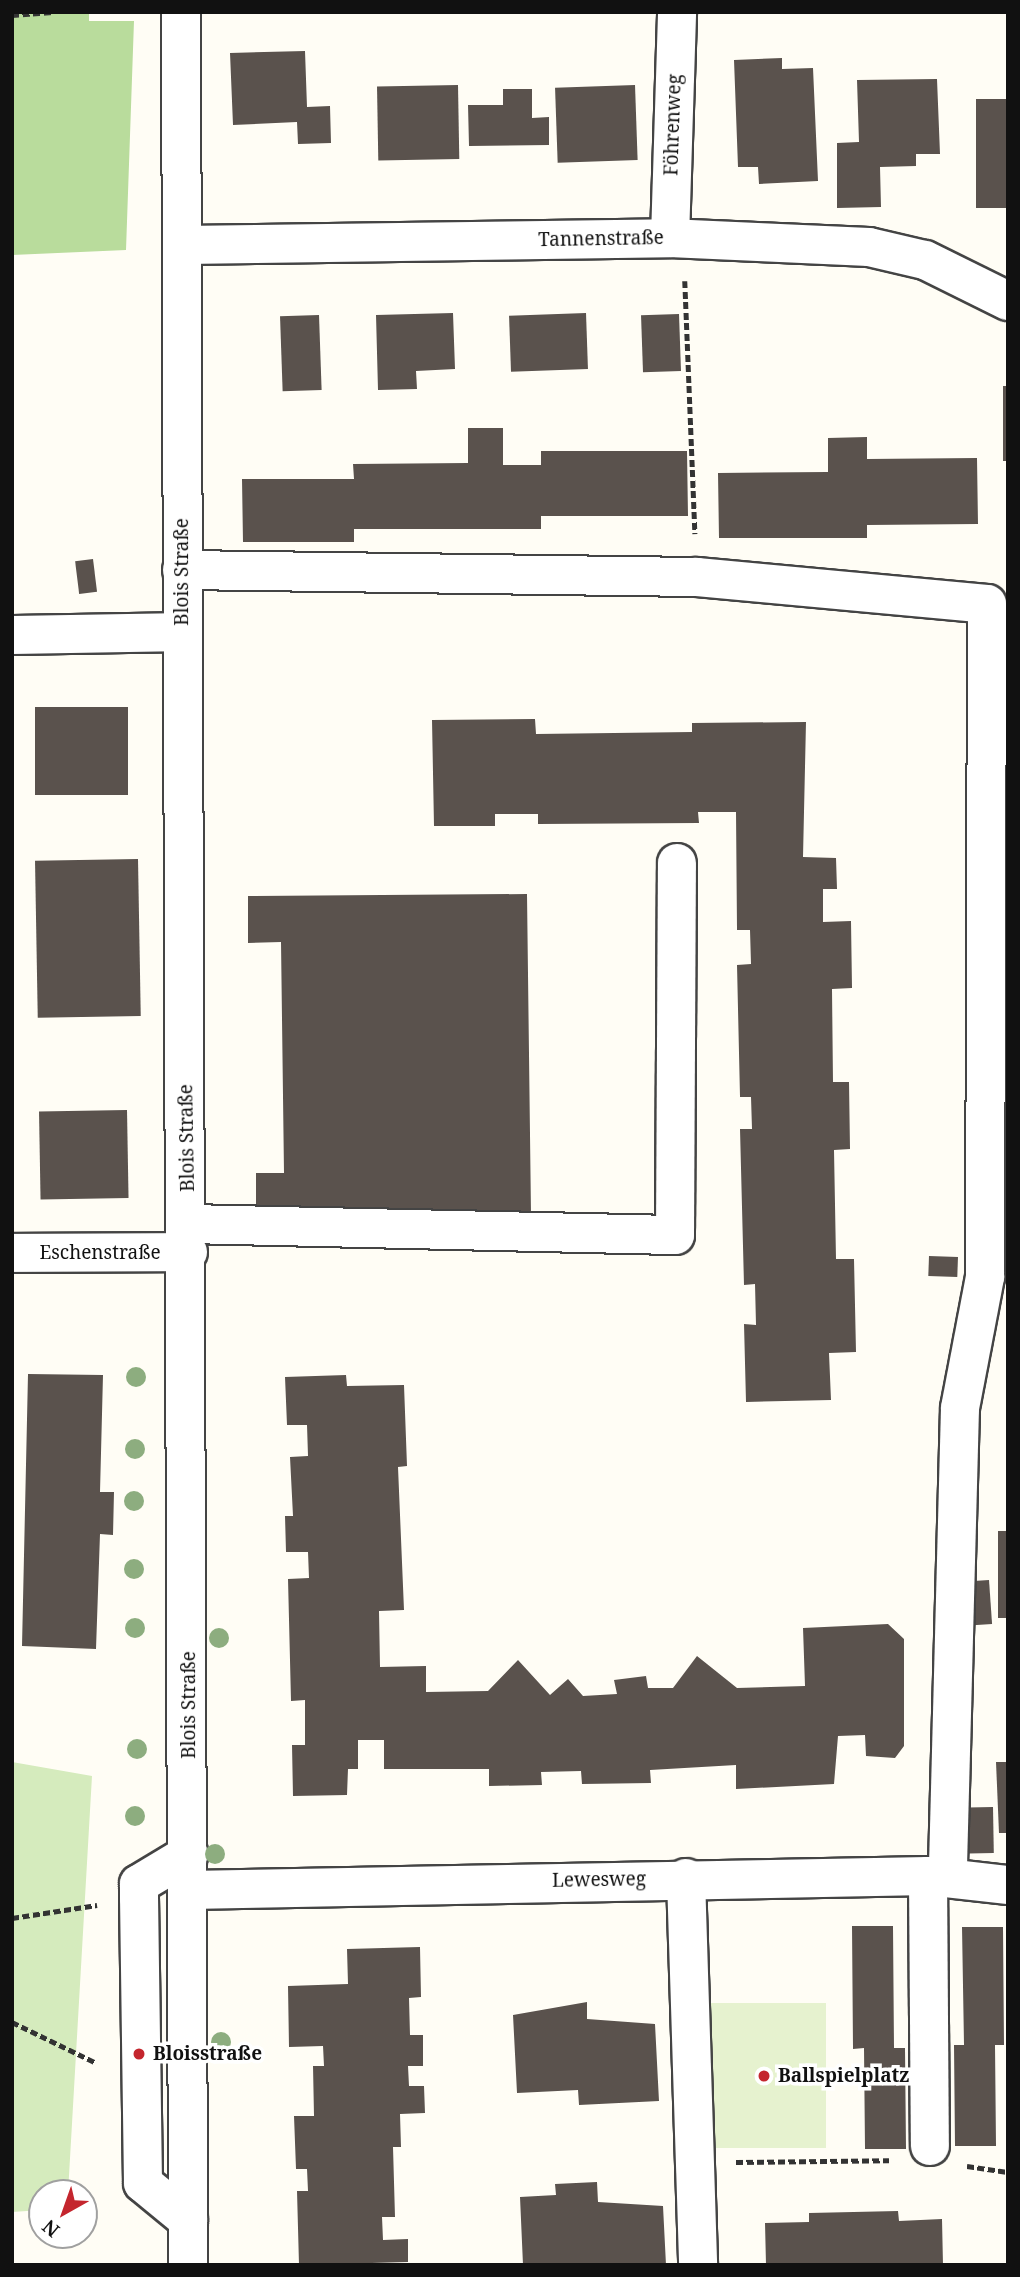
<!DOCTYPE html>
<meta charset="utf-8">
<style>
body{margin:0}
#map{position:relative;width:1020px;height:2277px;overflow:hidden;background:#fffdf5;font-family:"Noto Serif",serif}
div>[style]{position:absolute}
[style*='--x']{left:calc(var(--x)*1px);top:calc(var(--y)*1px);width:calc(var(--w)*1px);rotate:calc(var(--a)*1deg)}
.green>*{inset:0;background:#d5ebbd}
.forest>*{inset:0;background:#b9dc9c}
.pitch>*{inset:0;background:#e6f2cf;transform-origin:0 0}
.building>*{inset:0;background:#5a524d;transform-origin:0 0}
.path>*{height:4.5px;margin-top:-2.25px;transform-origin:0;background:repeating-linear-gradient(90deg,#333 0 7px,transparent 0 10.5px)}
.roads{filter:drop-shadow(2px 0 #444) drop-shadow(-2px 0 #444) drop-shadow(0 2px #444) drop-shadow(0 -2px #444)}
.minor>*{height:38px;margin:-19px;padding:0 19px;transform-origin:19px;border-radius:19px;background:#fff}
.trees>*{width:20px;height:20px;margin:-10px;border-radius:50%;background:#8dad7f}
.dots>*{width:19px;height:19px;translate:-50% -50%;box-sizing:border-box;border:4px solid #fff;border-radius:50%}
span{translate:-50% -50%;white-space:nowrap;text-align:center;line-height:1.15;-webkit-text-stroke:7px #fff;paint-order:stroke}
.street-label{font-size:19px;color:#111}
.poi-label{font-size:19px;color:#111;font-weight:700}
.left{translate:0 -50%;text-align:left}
.frame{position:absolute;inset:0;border:14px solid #111;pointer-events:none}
.north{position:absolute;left:28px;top:2179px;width:70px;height:70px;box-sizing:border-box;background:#fff;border:2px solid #a0a0a0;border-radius:50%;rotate:220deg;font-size:19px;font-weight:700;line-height:28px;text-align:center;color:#111}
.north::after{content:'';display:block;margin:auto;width:24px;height:32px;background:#c4262e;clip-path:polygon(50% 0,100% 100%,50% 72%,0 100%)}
</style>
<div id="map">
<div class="green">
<i style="clip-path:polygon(12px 1762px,92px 1776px,68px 2193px,42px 2193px,42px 2210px,12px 2212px)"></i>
</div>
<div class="forest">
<i style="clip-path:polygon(12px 12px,89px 12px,89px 21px,134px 21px,126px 250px,12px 255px)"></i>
</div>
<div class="pitch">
<i style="left:703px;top:2003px;width:123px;height:145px"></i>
</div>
<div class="building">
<i style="clip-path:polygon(305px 51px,307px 107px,330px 106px,331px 143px,298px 144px,297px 122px,233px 125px,230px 53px)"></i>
<i style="clip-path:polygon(782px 58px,782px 69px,813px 68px,818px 181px,759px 184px,758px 167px,738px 167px,734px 60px)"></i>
<i style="clip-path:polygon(937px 79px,940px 154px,916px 154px,916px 166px,880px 167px,881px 207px,837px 208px,837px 143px,859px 142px,857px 80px)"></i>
<i style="left:458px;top:85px;width:74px;height:81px;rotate:89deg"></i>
<i style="left:635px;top:85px;width:75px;height:80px;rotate:88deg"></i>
<i style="clip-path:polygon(503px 89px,532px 89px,532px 118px,549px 117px,549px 145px,469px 146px,468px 105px,503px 105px)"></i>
<i style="left:976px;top:99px;width:32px;height:109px"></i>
<i style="clip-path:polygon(453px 313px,455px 369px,416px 371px,417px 389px,378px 390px,376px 315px)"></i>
<i style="left:586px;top:313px;width:56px;height:77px;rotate:88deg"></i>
<i style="left:679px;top:314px;width:57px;height:38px;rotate:88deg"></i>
<i style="left:319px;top:315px;width:75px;height:39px;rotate:88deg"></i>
<i style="left:1003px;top:386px;width:5px;height:75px"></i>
<i style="clip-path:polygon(468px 428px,503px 428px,503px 465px,541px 465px,541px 451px,687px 451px,688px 516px,541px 516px,541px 529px,354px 529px,354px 542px,243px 542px,242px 479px,354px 479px,353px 464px,468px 463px)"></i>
<i style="clip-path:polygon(867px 437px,867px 459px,977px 458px,978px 524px,867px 525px,867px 538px,719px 538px,718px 473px,828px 472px,828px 438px)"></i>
<i style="left:93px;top:559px;width:33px;height:18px;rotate:83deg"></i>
<i style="left:35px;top:707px;width:93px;height:88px"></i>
<i style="clip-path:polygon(535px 719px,536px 734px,692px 732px,692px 723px,806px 722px,803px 857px,836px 858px,837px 889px,823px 889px,823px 922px,851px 921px,852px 988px,832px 989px,833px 1082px,849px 1082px,850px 1149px,834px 1150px,836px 1259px,854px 1259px,856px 1352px,829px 1353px,831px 1400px,746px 1402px,744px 1324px,756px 1325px,755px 1284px,744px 1285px,740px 1129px,752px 1129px,751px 1097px,740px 1097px,737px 965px,751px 964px,750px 930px,737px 930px,736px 812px,698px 812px,699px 823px,538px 824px,538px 814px,495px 814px,495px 826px,434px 826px,432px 720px)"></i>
<i style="left:138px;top:859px;width:157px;height:103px;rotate:89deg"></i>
<i style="clip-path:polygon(527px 894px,531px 1214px,256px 1216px,256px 1173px,284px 1173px,281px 942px,248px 943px,248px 896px)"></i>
<i style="left:127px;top:1110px;width:88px;height:88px;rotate:89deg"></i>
<i style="left:929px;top:1256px;width:29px;height:20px;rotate:2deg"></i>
<i style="clip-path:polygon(28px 1374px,103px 1375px,100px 1492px,114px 1492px,113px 1535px,100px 1534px,96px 1649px,22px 1646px)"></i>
<i style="clip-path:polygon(346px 1375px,347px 1386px,404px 1385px,407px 1466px,398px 1467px,404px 1610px,379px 1611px,380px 1667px,426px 1666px,426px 1692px,488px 1691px,518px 1660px,550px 1695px,568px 1679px,583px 1696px,617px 1694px,614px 1680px,646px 1676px,648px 1688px,673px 1688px,697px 1656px,737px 1688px,805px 1686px,803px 1628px,888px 1624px,904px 1639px,904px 1746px,895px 1758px,866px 1756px,865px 1735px,838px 1736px,834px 1784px,736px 1789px,736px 1765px,650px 1770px,651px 1783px,582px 1784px,581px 1771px,541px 1772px,542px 1785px,489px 1786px,489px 1769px,384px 1769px,384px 1740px,358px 1740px,358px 1769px,348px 1769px,347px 1795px,293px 1796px,292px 1745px,305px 1745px,305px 1700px,291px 1701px,288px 1579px,309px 1578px,308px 1552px,286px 1552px,285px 1516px,293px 1516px,290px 1457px,308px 1456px,307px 1425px,287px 1425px,285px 1377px)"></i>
<i style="left:998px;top:1531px;width:10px;height:87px"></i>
<i style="left:989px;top:1580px;width:44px;height:23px;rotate:86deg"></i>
<i style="clip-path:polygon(996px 1762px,1008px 1762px,1008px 1833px,999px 1833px)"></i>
<i style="left:993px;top:1807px;width:46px;height:25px;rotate:89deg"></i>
<i style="clip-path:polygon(852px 1926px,893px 1926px,894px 2048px,905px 2048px,906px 2149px,865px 2149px,864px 2048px,853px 2049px)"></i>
<i style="clip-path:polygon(962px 1927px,1003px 1927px,1004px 2045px,995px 2045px,996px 2146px,955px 2146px,954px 2045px,964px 2045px)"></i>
<i style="clip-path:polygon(420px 1947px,421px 1997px,409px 1998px,410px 2035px,423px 2035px,423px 2066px,408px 2066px,409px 2086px,424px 2086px,425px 2113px,400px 2114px,401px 2147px,393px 2147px,395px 2217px,382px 2217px,383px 2240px,408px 2239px,408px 2262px,299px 2265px,297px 2191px,308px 2191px,307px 2169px,296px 2169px,294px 2116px,314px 2116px,313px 2066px,324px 2066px,323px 2046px,289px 2047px,288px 1986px,348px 1984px,347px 1949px)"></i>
<i style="clip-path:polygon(587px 2002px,587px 2019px,655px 2024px,659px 2101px,579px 2105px,578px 2090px,517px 2093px,513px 2015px)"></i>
<i style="clip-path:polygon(597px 2182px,598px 2202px,663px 2206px,666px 2265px,523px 2265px,520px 2197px,556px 2195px,555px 2184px)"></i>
<i style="clip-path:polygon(898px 2211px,899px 2221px,942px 2219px,943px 2265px,766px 2265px,765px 2223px,809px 2222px,809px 2213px)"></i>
</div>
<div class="path">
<i style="--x:12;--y:15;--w:41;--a:-4.2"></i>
<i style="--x:685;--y:281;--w:253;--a:87.7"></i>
<i style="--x:12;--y:1918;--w:86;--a:-8.7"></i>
<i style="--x:12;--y:2022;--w:94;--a:25.8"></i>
<i style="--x:736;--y:2162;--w:153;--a:-0.7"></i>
<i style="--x:967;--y:2166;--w:41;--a:8.3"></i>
</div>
<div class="roads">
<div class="minor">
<i style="--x:181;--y:12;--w:2253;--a:89.82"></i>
<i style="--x:670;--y:238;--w:226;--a:-88.2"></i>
<i style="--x:184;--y:245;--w:486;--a:-0.8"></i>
<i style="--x:670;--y:238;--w:199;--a:2.6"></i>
<i style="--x:869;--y:247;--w:57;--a:13.1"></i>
<i style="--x:925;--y:260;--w:93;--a:26.3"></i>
<i style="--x:182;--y:570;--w:515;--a:0.78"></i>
<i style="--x:697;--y:577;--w:291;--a:5.3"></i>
<i style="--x:987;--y:604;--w:673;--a:90.17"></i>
<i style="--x:985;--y:1277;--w:133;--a:100.8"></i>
<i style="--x:960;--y:1408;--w:469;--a:91.5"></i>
<i style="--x:12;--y:635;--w:170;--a:-1"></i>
<i style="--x:188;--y:1224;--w:487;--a:1.3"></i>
<i style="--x:675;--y:1235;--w:372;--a:-89.7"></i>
<i style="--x:12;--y:1253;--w:176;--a:-0.3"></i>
<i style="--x:928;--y:1876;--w:270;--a:89.6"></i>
<i style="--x:686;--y:1878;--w:387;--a:88.2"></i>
<i style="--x:189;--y:1890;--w:739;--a:-1.09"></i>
<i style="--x:928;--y:1876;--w:81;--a:6.4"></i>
<i style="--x:188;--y:2220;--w:58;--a:-140.6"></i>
<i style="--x:143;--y:2183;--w:285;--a:-90.8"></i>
<i style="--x:139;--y:1898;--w:14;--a:-90"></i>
<i style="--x:139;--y:1884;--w:58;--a:-31"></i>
</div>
</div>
<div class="trees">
<i style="left:136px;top:1377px"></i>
<i style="left:135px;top:1449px"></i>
<i style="left:134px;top:1501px"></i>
<i style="left:134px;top:1569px"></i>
<i style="left:135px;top:1628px"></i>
<i style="left:219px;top:1638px"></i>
<i style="left:137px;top:1749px"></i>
<i style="left:135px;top:1816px"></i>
<i style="left:215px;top:1854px"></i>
<i style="left:221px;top:2042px"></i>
</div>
<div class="dots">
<i style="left:139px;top:2054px;background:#c4262e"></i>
<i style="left:764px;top:2076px;background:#c4262e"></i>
</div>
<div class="street-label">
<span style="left:673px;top:125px;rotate:-88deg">Föhrenweg</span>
<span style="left:601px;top:239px;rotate:-1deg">Tannenstraße</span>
<span style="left:182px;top:572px;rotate:-90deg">Blois Straße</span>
<span style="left:187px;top:1138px;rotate:-91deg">Blois Straße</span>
<span style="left:100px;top:1253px">Eschenstraße</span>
<span style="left:189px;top:1705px;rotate:-90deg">Blois Straße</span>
<span style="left:599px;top:1880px;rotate:-1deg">Lewesweg</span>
</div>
<div class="poi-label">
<span class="left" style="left:153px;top:2054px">Bloisstraße</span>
<span class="left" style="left:778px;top:2076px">Ballspielplatz</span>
</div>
<div class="frame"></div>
<div class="north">N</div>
</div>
